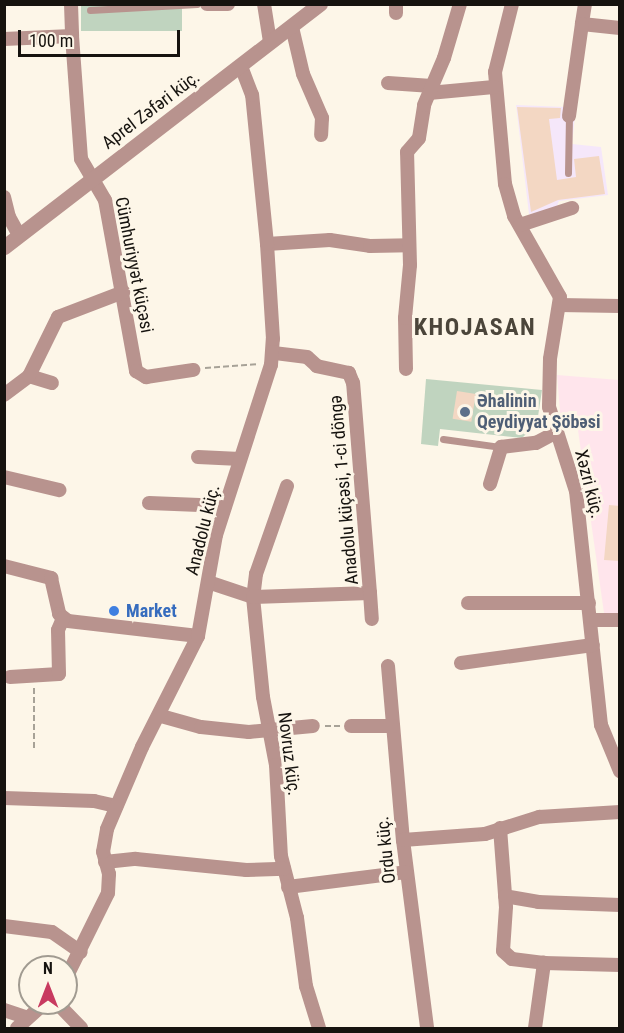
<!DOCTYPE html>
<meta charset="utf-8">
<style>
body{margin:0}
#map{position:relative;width:624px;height:1033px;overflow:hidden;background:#fdf6e8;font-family:"Roboto Condensed",sans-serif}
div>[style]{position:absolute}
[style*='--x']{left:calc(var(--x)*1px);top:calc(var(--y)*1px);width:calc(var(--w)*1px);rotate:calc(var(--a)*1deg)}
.industrial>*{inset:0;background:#f5e7fa}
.education>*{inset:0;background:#ffe5ec}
.green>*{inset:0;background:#c0d4bf;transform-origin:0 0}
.building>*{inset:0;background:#f3d7c3;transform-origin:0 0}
.path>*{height:2px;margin-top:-1px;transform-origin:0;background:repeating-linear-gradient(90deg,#a7a297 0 6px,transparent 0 9px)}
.service>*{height:7px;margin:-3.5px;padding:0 3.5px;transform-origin:3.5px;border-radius:3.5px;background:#b8938e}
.minor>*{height:14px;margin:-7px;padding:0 7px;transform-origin:7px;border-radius:7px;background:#b8938e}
.tertiary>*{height:15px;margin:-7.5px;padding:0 7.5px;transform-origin:7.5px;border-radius:7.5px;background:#b8938e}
.dots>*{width:16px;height:16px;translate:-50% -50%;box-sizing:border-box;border:3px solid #fdf6e8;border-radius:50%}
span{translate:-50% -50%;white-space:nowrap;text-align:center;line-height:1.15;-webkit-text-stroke:6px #fdf6e8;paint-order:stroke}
.street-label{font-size:18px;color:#16130f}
.service-label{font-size:18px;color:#4e5e75;font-weight:700}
.left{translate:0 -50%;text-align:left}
.shop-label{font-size:18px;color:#366cbe;font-weight:700}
.district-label{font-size:24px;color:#4b453a;font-weight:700;letter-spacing:1.5px}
.frame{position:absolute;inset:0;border:6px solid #16130f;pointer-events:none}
.north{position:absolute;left:18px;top:955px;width:60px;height:60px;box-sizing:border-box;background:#fdf6e8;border:2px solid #a19b91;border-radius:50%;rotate:0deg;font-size:16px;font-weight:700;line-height:24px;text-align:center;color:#16130f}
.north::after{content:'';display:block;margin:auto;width:21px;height:27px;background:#c83a60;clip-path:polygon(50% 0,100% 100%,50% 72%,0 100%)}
.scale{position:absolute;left:18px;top:30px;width:162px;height:27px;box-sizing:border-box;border:3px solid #16130f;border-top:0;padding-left:8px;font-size:18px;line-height:21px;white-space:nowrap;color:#16130f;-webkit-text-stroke:4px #fdf6e8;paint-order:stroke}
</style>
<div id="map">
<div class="industrial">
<i style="clip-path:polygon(516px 105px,566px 107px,575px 116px,572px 144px,601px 147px,608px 195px,559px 201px,555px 211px,529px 214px)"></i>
</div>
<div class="education">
<i style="clip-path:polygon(557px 375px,619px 380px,619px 614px,604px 613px,577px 423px,561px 423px)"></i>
</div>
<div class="green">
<i style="left:81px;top:5px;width:101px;height:26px"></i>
<i style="clip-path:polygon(426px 379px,542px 390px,537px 423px,522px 438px,440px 429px,438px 446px,421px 444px)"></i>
</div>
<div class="building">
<i style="clip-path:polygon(517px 107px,561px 108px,560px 118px,549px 119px,557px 180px,576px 177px,574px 159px,599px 156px,605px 194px,558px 200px,531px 212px)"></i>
<i style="left:457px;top:391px;width:19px;height:28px;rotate:9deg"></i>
<i style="clip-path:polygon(609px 505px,620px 506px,620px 561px,604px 560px)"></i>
</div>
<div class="path">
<i style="--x:205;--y:368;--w:54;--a:-4.2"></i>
<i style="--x:325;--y:726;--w:15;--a:0"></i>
<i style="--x:34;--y:748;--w:60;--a:-90"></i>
</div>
<div class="service">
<i style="--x:90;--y:10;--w:107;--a:-3.2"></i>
<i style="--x:568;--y:173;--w:57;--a:-89"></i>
<i style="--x:443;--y:439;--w:59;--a:7.9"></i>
</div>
<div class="minor">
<i style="--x:71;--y:4;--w:32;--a:88"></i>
<i style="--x:207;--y:4;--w:21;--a:0"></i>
<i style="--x:264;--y:4;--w:39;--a:81"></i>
<i style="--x:512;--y:4;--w:70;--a:104"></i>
<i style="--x:495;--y:72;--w:112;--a:84.9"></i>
<i style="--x:505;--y:184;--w:33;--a:74"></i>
<i style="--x:514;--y:216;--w:93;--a:60.4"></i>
<i style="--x:560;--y:297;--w:63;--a:99.2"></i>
<i style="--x:550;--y:359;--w:48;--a:91.2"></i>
<i style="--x:549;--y:407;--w:88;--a:72.2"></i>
<i style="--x:576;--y:491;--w:235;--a:83.9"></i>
<i style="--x:601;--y:725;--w:50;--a:67.6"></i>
<i style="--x:585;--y:4;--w:20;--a:99"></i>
<i style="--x:582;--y:24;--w:38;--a:6"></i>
<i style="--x:396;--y:13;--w:9;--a:-90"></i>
<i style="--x:292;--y:27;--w:48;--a:76.8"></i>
<i style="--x:303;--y:74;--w:48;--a:66.6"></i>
<i style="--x:322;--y:118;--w:17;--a:93"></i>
<i style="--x:4;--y:39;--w:68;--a:-2.5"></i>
<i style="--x:72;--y:36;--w:123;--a:85.8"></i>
<i style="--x:81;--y:159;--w:48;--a:59.7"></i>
<i style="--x:105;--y:200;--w:174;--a:79.7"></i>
<i style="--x:136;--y:371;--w:12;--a:31"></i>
<i style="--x:146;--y:377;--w:48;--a:-8.5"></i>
<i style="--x:388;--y:83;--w:44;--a:3.9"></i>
<i style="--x:429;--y:93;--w:65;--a:-5.3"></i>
<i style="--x:569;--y:116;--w:93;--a:-82"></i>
<i style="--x:4;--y:197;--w:21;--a:76"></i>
<i style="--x:9;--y:217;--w:21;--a:61"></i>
<i style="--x:520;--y:225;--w:55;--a:-18.1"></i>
<i style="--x:267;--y:244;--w:63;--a:-3.6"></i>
<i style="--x:330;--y:240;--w:40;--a:8.5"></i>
<i style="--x:370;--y:246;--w:39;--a:-1"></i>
<i style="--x:559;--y:305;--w:61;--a:0.9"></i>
<i style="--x:406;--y:369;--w:51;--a:-91.1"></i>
<i style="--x:405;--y:318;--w:53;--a:-84.6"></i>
<i style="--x:410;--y:265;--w:113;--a:-91.5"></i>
<i style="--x:407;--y:152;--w:18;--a:-49"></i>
<i style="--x:419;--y:138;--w:33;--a:-81"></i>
<i style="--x:424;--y:105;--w:51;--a:-66.9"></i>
<i style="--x:444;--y:58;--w:56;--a:-73.5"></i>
<i style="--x:29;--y:376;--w:24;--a:17"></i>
<i style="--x:4;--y:395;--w:31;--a:-37"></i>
<i style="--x:29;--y:376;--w:66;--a:-63.8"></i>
<i style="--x:58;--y:317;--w:70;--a:-21"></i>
<i style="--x:198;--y:457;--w:42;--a:2.7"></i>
<i style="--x:4;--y:477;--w:57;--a:13.3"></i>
<i style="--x:490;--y:484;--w:39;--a:-73"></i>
<i style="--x:501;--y:447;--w:35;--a:-7"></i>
<i style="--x:536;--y:443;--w:21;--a:-28"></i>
<i style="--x:287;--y:486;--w:93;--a:109.4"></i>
<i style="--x:256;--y:574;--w:23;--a:97"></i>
<i style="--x:253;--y:597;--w:100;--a:84.3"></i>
<i style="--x:263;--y:697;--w:69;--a:79.2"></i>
<i style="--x:276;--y:765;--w:91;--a:86.9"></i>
<i style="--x:281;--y:856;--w:64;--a:75.5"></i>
<i style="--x:297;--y:918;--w:69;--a:82.5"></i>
<i style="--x:306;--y:986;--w:44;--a:72.8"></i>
<i style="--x:149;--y:503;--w:76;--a:2.3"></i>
<i style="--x:4;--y:566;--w:49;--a:14.3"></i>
<i style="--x:51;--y:578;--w:37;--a:77"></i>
<i style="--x:59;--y:614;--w:11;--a:38"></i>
<i style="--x:68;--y:621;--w:131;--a:6.6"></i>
<i style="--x:208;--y:582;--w:47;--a:18.4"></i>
<i style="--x:253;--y:597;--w:117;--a:-2"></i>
<i style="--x:370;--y:593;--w:211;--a:-94.6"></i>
<i style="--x:353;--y:383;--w:11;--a:-112"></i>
<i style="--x:349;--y:373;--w:33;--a:-168"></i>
<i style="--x:317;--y:366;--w:13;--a:-138"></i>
<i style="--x:307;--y:357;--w:34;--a:-173"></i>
<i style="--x:370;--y:593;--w:26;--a:86"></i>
<i style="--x:468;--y:603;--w:121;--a:0"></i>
<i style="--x:596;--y:620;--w:24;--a:0"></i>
<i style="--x:461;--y:663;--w:133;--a:-7.8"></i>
<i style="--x:388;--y:666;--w:175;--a:85.1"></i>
<i style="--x:403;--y:840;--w:190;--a:82.7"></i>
<i style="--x:10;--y:677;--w:49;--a:-3.5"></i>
<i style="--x:59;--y:674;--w:44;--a:-91.3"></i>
<i style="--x:58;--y:630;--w:13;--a:-67"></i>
<i style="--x:161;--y:716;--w:41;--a:15.4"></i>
<i style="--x:201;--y:727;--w:48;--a:5.9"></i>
<i style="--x:249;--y:732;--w:64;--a:-5.4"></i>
<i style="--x:351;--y:726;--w:42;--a:0"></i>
<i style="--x:4;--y:798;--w:90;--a:1.9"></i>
<i style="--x:94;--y:801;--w:23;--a:13"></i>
<i style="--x:500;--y:828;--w:79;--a:85.7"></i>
<i style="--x:506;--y:907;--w:44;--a:93.9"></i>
<i style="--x:503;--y:951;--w:12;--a:42"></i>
<i style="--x:512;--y:959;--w:32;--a:7"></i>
<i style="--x:403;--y:840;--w:82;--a:-4.2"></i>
<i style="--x:485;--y:834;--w:57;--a:-17.5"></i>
<i style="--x:539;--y:817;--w:81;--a:-3.5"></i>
<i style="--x:105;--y:862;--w:31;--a:-6"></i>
<i style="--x:136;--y:859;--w:111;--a:5.7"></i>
<i style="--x:246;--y:870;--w:38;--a:-2"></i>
<i style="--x:288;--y:887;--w:119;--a:-7.2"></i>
<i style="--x:505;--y:896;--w:34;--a:10"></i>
<i style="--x:538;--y:902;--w:82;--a:2.1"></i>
<i style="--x:4;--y:926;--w:48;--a:7.1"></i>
<i style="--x:52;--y:932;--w:35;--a:35"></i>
<i style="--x:66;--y:978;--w:95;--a:-63.7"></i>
<i style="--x:108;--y:893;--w:19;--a:-87"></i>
<i style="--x:109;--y:874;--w:23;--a:-105"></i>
<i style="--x:103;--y:852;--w:23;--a:-80"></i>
<i style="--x:107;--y:829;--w:89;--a:-66.9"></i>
<i style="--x:142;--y:747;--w:124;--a:-63.2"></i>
<i style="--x:198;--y:636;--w:103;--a:-79.9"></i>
<i style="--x:216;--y:535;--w:179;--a:-72.1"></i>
<i style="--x:271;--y:365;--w:26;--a:-86"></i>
<i style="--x:273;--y:339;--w:95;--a:-93.6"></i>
<i style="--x:267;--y:244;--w:150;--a:-95.7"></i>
<i style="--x:252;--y:95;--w:31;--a:-111"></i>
<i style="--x:57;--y:1003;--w:35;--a:46"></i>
<i style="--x:4;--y:1010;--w:22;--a:18"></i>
<i style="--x:17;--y:1028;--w:38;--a:-42"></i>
<i style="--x:535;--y:1028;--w:66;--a:-82.1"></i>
<i style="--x:544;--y:963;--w:76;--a:1.5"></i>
</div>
<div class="tertiary">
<i style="--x:4;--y:247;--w:399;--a:-37.6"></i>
</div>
<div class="dots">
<i style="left:465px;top:412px;background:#5c6f8a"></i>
<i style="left:114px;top:611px;background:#3f7fe0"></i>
</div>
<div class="street-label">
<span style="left:151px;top:110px;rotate:-37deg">Aprel Zəfəri küç.</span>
<span style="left:134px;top:265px;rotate:79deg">Cümhuriyyət küçəsi</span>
<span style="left:589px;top:484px;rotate:76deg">Xəzri küç.</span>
<span style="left:344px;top:490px;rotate:-95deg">Anadolu küçəsi, 1-ci döngə</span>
<span style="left:203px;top:530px;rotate:-76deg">Anadolu küç.</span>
<span style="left:289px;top:754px;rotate:83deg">Novruz küç.</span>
<span style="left:386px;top:850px;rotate:-96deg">Ordu küç.</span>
</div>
<div class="service-label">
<span class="left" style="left:477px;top:412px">Əhalinin<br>Qeydiyyat Şöbəsi</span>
</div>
<div class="shop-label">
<span class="left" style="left:126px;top:611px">Market</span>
</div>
<div class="district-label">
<span style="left:475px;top:328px">KHOJASAN</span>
</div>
<div class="frame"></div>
<div class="north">N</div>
<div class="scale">100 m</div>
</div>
